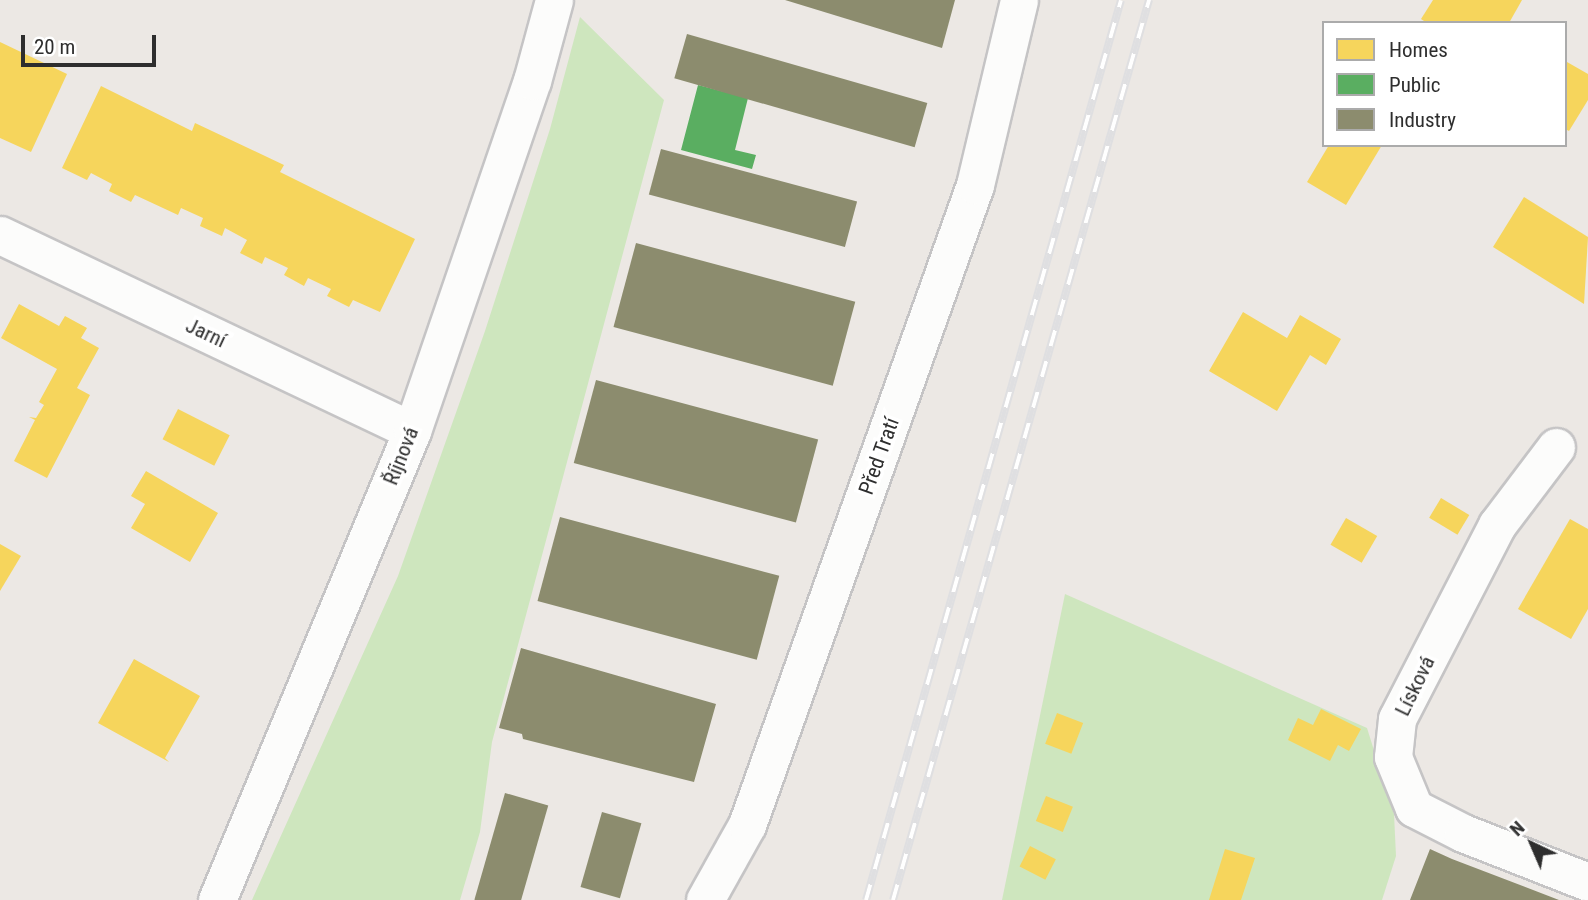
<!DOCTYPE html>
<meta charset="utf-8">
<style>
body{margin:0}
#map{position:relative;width:1588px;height:900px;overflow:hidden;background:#ece8e4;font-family:"Roboto Condensed",sans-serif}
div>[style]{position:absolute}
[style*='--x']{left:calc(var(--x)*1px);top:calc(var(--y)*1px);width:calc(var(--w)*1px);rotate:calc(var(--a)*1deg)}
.green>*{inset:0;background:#cee6be}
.homes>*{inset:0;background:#f6d55c;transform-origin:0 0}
.public>*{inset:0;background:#5aae61}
.industry>*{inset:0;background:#8c8c6e;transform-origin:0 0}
.roads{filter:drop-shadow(2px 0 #c5c4c5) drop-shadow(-2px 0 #c5c4c5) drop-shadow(0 2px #c5c4c5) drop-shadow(0 -2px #c5c4c5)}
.minor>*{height:37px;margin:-18.5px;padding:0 18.5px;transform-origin:18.5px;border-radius:18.5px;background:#fcfcfb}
.rail>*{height:8px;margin-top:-4px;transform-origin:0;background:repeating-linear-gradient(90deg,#fff 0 16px,#dfdfe1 0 32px);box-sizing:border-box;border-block:2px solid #dfdfe1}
span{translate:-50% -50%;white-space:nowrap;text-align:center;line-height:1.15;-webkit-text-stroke:7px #fff;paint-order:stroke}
.street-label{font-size:21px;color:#2e2e2e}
.legend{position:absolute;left:1322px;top:21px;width:245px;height:126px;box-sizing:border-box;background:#fff;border:2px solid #ababab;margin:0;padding:9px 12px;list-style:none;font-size:21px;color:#2e2e2e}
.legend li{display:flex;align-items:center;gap:14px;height:35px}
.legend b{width:35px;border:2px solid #ababab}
.north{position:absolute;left:1497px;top:809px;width:70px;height:70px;-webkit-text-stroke:5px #fff;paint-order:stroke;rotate:316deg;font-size:19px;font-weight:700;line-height:28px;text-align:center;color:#2e2e2e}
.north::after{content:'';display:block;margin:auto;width:24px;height:32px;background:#2e2e2e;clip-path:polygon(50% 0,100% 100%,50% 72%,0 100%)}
.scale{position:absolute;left:21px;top:35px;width:135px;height:32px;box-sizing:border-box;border:4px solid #2e2e2e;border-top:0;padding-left:9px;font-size:21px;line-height:24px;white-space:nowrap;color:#2e2e2e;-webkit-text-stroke:5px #fff;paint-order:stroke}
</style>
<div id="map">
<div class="green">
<i style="clip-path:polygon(580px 17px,664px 100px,492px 742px,480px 832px,460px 900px,252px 900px,398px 576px,485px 331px,550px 129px)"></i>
<i style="clip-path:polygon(1065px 594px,1367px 728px,1394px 814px,1396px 856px,1382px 900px,1002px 900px)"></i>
</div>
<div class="homes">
<i style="clip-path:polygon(1433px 0,1522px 0,1509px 23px,1427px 23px,1421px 19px)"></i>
<i style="clip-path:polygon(0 42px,67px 74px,31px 152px,0 138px)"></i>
<i style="clip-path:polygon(1567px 62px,1588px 74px,1588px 100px,1569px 131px,1565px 129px)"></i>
<i style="clip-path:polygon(101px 86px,192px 131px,195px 123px,284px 165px,280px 172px,415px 239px,380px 312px,353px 300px,349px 307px,327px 296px,331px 289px,308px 278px,304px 286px,284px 275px,288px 268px,265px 257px,262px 264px,240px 253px,247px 240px,225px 228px,222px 236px,200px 226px,203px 218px,181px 208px,178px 215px,135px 195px,131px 202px,109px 191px,112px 184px,91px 173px,87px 180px,62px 168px)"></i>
<i style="clip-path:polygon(1329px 145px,1382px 145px,1346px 205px,1307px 182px)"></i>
<i style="clip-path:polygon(1524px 197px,1588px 237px,1584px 304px,1493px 247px)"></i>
<i style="clip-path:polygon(19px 304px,59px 326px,65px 316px,87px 328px,81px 338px,99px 348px,77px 388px,90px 395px,47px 478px,14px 461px,35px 420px,29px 417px,36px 418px,44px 405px,39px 402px,57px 369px,1px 338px)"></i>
<i style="clip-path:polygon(1243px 312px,1287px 338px,1300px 315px,1341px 339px,1326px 365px,1310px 355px,1277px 411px,1209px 371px)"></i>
<i style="left:178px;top:409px;width:58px;height:34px;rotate:27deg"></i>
<i style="clip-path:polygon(146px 471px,218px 513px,190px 562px,131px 528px,145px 504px,131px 496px)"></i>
<i style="left:1441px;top:498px;width:33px;height:23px;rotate:31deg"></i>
<i style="left:1346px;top:518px;width:36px;height:31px;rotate:30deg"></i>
<i style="clip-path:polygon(1570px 519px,1588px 529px,1588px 609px,1571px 639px,1518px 609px)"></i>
<i style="clip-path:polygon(0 544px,21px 556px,0 591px)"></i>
<i style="clip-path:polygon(134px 659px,200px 696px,165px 758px,169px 762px,98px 723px)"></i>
<i style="clip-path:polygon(1321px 709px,1361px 729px,1349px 751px,1338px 745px,1330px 761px,1288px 740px,1298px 718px,1313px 725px)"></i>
<i style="left:1057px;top:713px;width:28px;height:33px;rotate:21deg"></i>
<i style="left:1046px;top:796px;width:29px;height:27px;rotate:22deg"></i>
<i style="left:1030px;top:846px;width:29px;height:23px;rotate:27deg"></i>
<i style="clip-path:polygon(1225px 849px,1255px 858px,1241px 900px,1209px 900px)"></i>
</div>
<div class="public">
<i style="clip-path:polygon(698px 85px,748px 98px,735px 150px,756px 155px,752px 169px,681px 150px)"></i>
</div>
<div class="industry">
<i style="clip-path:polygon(785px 0,955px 0,942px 48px)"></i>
<i style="left:687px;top:34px;width:250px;height:46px;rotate:16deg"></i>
<i style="left:661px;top:149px;width:203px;height:47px;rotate:15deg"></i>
<i style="left:636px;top:243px;width:227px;height:87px;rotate:15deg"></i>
<i style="left:596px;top:380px;width:230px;height:86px;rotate:15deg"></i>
<i style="left:560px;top:517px;width:227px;height:87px;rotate:15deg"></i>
<i style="clip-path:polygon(521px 648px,716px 704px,694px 782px,523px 739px,522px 734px,499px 728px)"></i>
<i style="left:505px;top:793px;width:45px;height:111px;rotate:16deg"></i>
<i style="left:602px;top:812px;width:41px;height:78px;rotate:16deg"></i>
<i style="clip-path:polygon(1430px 849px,1452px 859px,1559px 900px,1410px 900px)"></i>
</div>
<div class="roads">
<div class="minor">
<i style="--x:0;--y:235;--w:456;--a:25.4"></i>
<i style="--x:1556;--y:447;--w:98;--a:127.1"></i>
<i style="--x:1497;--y:525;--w:218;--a:117.3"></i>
<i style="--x:1397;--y:719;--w:38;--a:96"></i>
<i style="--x:1393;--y:757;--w:55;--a:67.6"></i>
<i style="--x:1414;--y:808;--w:55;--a:27"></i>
<i style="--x:1463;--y:833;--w:134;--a:21.4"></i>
<i style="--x:217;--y:900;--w:508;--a:-67.42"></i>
<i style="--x:412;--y:431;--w:370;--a:-71.1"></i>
<i style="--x:532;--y:81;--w:84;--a:-74.8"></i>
<i style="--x:705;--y:900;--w:86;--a:-60.8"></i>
<i style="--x:747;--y:825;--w:679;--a:-70.39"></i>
<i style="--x:975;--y:185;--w:190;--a:-76.6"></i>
</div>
</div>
<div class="rail">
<i style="--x:866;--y:900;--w:935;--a:-74.18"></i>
<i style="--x:893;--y:900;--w:936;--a:-74.12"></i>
</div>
<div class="street-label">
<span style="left:206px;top:333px;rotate:25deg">Jarní</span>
<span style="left:401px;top:456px;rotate:-68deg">Říjnová</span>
<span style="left:879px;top:456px;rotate:-70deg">Před Tratí</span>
<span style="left:1415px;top:686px;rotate:-64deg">Lísková</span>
</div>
<ul class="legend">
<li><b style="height:19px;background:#f6d55c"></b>Homes</li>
<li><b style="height:19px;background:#5aae61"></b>Public</li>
<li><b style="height:19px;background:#8c8c6e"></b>Industry</li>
</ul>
<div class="north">N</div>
<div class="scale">20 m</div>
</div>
